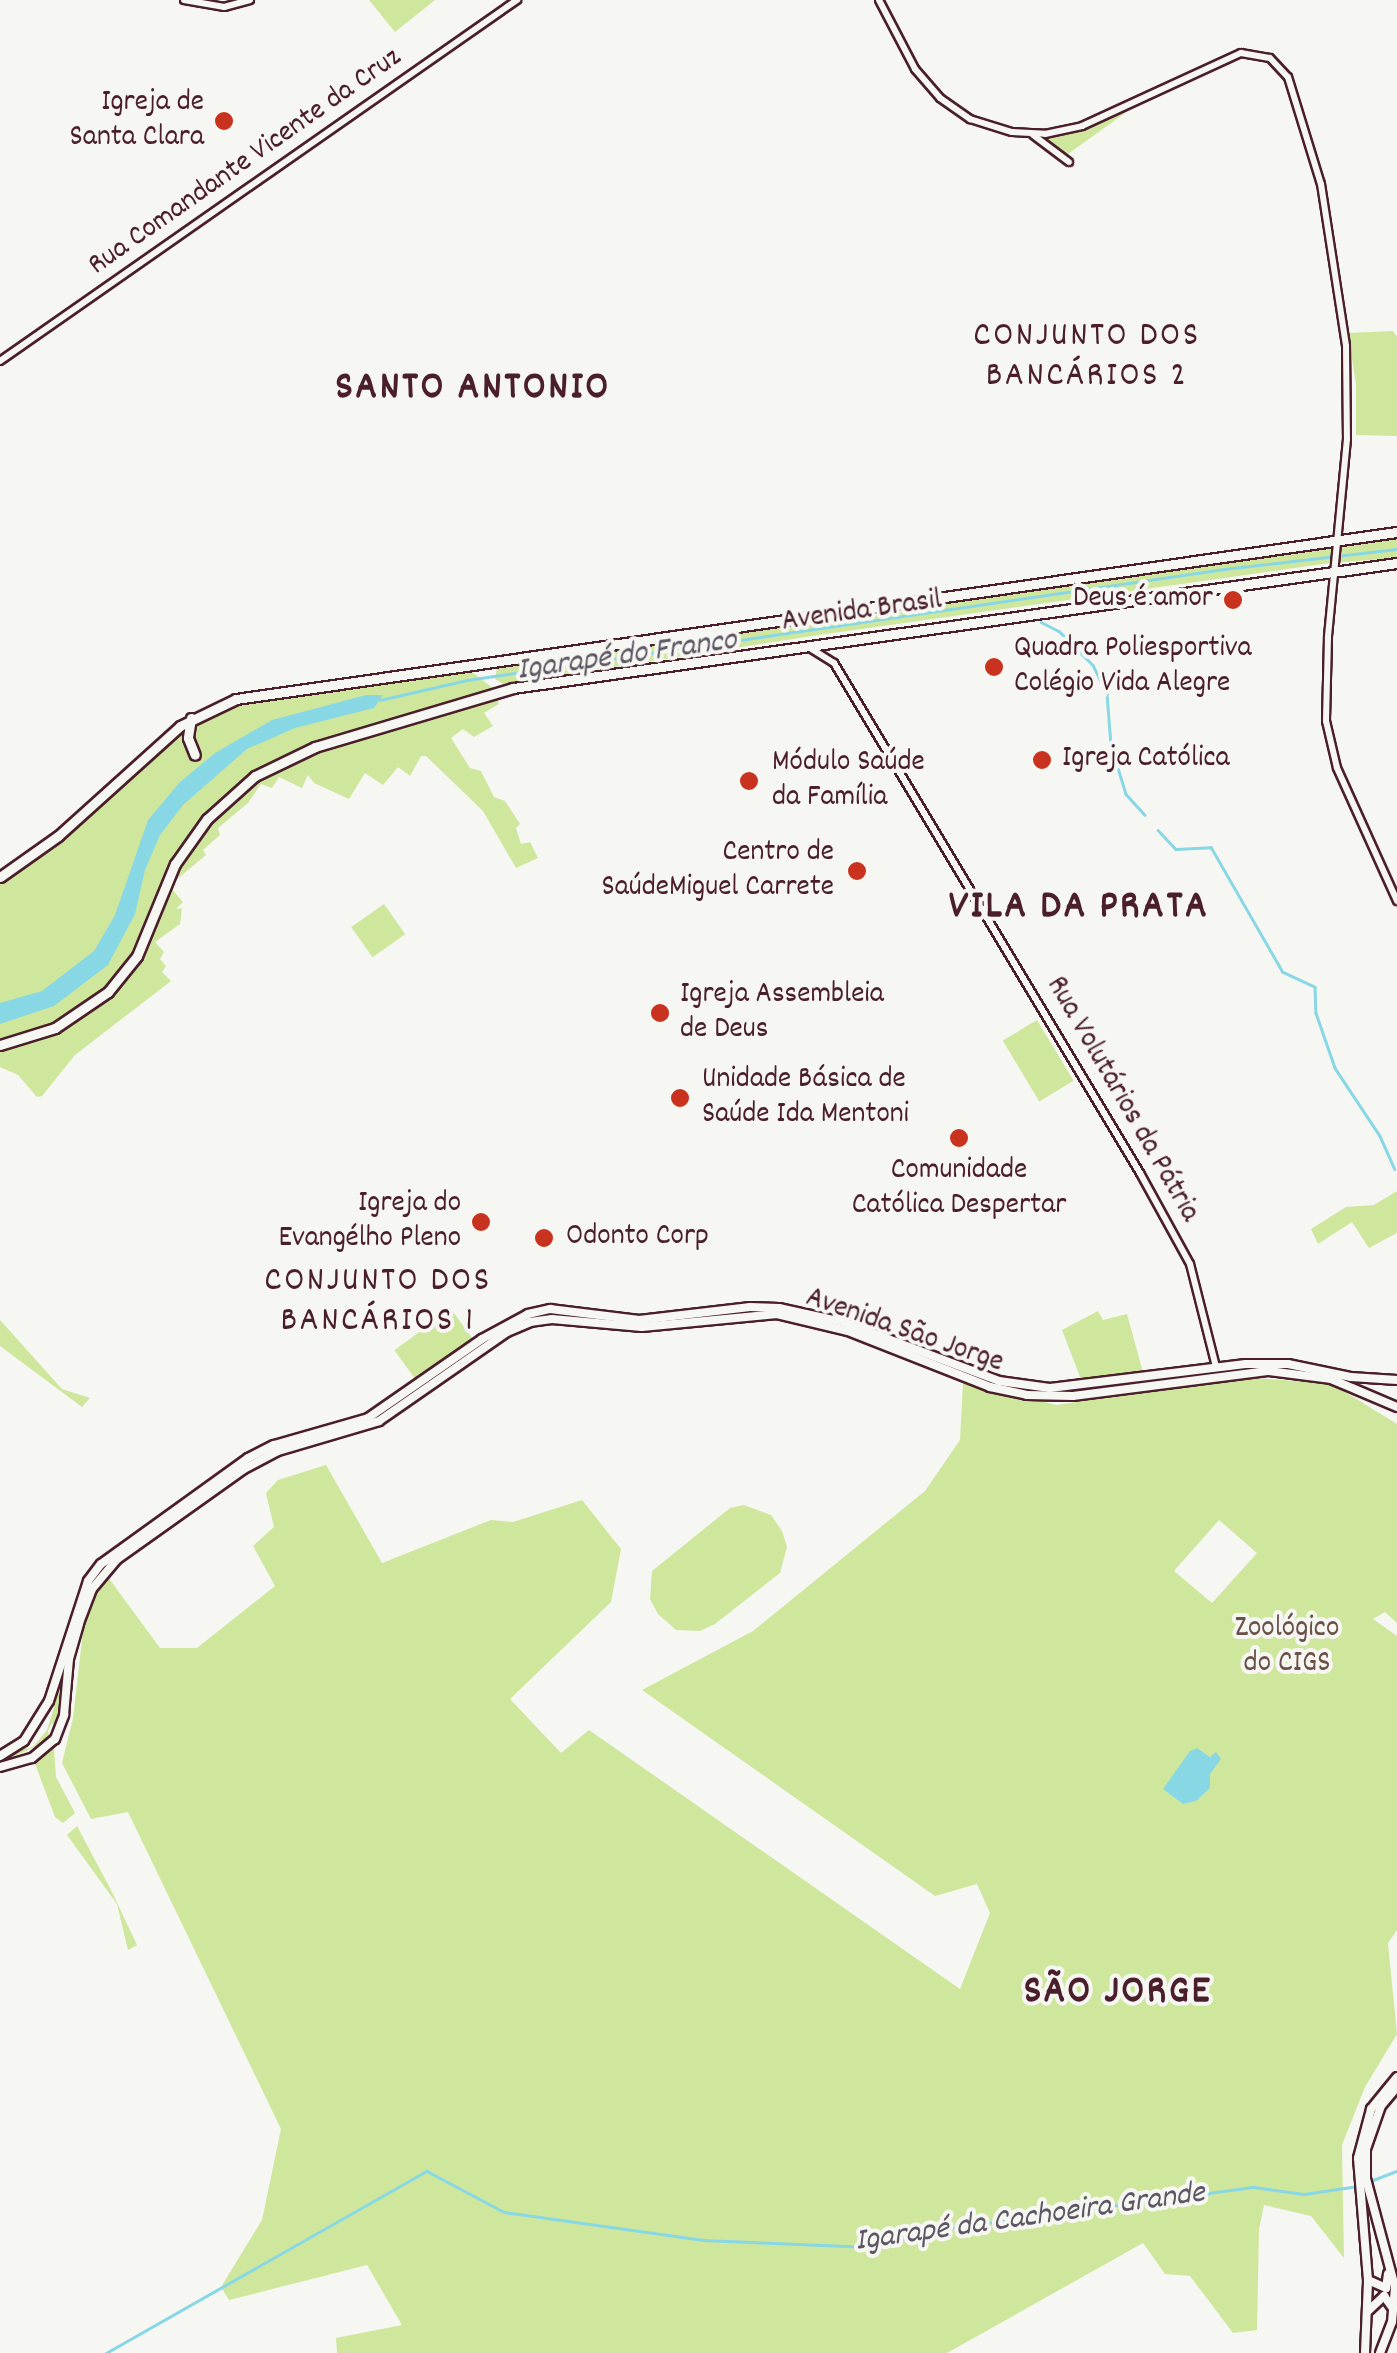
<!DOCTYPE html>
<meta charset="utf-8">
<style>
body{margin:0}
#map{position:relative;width:1397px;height:2353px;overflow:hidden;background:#f6f6f2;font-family:Dekko,sans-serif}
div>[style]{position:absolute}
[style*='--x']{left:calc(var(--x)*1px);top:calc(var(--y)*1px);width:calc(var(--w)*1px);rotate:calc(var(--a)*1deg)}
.green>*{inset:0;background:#cfe79d;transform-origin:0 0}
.water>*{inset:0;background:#88d7e5}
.stream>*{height:2.5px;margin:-1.25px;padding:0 1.25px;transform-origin:1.25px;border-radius:1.25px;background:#88d7e5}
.roads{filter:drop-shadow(2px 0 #4a1f2b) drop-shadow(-2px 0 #4a1f2b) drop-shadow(0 2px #4a1f2b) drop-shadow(0 -2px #4a1f2b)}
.tertiary>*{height:6px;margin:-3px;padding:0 3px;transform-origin:3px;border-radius:3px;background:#f6f6f2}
.primary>*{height:8px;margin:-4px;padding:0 4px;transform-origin:4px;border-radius:4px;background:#f6f6f2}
.trunk>*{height:9px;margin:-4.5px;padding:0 4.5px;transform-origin:4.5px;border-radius:4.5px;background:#f6f6f2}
.dots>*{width:28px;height:28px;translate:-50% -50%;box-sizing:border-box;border:5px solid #f6f6f2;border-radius:50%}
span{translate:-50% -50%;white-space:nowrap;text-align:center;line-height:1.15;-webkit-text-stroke:8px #f6f6f2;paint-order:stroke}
.poi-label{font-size:30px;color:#4a1f2b}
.right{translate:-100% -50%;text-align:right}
.left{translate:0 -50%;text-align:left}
.street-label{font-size:30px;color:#4a1f2b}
.park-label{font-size:30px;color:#6b5148}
.water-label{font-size:32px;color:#5d5663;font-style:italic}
.quarter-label{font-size:35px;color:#4a1f2b;letter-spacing:2.5px}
.district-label{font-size:40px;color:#4a1f2b;font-weight:700;letter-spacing:2.5px}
</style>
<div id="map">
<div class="green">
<i style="clip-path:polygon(369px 0,435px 0,395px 32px)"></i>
<i style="clip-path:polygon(1132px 108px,1068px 154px,1045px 137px,1065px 134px)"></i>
<i style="clip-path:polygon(1393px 331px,1397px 337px,1397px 436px,1356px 435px,1356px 384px,1348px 333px)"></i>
<i style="clip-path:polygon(1397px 539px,1397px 558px,1330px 563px,819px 635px,503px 684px,495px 679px,497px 668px,520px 661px,1345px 541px)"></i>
<i style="clip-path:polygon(467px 668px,494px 689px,499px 704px,484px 713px,493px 726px,474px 737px,463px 729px,451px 738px,470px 768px,481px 771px,494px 797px,505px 801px,520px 824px,516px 828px,521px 844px,530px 842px,538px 858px,516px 868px,483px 811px,426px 756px,421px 756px,410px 776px,398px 767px,383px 785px,365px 773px,349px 799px,314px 783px,308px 775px,302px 788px,279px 777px,272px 788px,261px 784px,248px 803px,218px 828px,220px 835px,203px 850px,206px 855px,176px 880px,172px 889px,183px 902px,176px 909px,182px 908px,180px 924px,155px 942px,164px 952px,160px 959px,166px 966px,162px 972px,171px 981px,75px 1055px,42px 1096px,37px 1097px,18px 1075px,0 1067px,0 882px,61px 839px,173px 737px,207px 715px,252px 698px)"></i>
<i style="left:384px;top:904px;width:37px;height:40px;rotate:55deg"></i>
<i style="left:1037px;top:1020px;width:71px;height:40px;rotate:59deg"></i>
<i style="clip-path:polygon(1397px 1191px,1397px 1233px,1369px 1248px,1352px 1222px,1318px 1244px,1311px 1229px,1346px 1207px,1374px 1205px)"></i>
<i style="left:451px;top:1309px;width:39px;height:70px;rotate:54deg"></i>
<i style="clip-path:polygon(1098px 1311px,1103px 1320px,1127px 1314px,1144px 1376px,1082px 1382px,1062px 1330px)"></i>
<i style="clip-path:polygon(0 1320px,62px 1389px,90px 1398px,82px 1407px,0 1346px)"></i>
<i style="clip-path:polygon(evenodd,1243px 1377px,1332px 1384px,1397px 1424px,1397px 1623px,1385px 1612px,1373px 1619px,1397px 1636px,1397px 1930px,1388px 1943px,1397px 2034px,1365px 2087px,1342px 2145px,1344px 2258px,1311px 2216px,1264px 2205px,1259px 2229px,1257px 2330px,1233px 2333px,1190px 2276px,1165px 2274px,1143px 2243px,947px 2353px,337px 2353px,336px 2338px,402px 2325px,367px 2265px,229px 2300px,221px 2287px,262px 2220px,281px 2129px,128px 1812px,91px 1819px,62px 1763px,73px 1718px,85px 1614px,105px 1573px,160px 1648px,197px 1648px,275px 1586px,253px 1546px,274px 1527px,266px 1493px,278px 1480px,326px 1465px,382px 1563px,491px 1520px,513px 1522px,582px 1500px,621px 1549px,611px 1602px,510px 1699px,561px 1753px,589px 1730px,960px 1989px,990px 1913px,977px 1884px,935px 1896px,642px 1690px,753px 1631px,925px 1491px,960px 1440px,963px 1383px,1057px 1405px,1243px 1377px,1219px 1520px,1257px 1553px,1212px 1603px,1174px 1571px,1219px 1520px)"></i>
<i style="clip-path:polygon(744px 1505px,771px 1515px,782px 1531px,787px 1547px,780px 1573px,715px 1624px,700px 1631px,676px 1630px,658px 1614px,650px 1599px,652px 1571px,730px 1508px)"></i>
<i style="clip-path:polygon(65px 1671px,66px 1696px,58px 1728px,52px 1723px,48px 1731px,50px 1739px,38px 1750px,34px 1747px,0 1763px,24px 1745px,27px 1749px,34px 1746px,47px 1730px)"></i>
<i style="clip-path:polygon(54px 1748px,56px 1777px,75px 1813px,63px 1823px,55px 1817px,34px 1761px)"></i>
<i style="clip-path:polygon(77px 1826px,112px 1892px,137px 1945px,128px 1950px,117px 1904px,67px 1835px)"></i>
</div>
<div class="water">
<i style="clip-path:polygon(366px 695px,383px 695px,374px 708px,295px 728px,247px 749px,183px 805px,160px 835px,145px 870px,135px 914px,108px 965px,54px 1006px,0 1024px,0 1003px,42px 991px,94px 951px,115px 915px,148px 820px,179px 783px,215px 753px,272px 720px)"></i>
<i style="clip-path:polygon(1197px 1748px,1210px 1757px,1216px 1752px,1221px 1759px,1210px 1774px,1210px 1788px,1196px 1801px,1183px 1804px,1163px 1789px,1190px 1751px)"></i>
</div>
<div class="stream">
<i style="--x:1041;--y:622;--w:20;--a:27"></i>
<i style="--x:1059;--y:631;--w:48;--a:45"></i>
<i style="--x:1093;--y:665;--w:32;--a:64"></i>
<i style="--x:1107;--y:694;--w:51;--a:85.5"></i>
<i style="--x:1111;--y:745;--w:51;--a:73"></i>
<i style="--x:1126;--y:794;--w:28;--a:48"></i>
<i style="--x:380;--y:700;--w:89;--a:-12.9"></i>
<i style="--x:467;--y:680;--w:765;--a:-8.34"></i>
<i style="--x:1224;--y:569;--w:174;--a:-6.6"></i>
<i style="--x:1158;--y:830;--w:26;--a:47"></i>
<i style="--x:1176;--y:849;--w:35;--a:-3"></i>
<i style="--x:1211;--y:847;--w:144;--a:60.1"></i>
<i style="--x:1283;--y:972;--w:35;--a:25"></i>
<i style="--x:1315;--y:987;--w:26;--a:88"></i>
<i style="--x:1316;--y:1013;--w:58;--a:70.9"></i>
<i style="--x:1335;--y:1068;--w:82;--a:56.5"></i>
<i style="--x:1380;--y:1136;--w:36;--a:66"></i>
<i style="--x:1373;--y:2180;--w:26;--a:-21"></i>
<i style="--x:106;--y:2353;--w:369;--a:-29.6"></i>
<i style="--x:427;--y:2171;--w:87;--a:28"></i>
<i style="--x:504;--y:2212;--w:201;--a:8"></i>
<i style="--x:703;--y:2240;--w:167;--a:2.4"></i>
<i style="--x:870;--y:2247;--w:81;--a:-13.5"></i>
<i style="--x:949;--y:2228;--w:308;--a:-7.7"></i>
<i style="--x:1254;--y:2187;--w:50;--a:8"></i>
<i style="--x:1304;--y:2194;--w:49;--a:-8.3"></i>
</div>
<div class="roads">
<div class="tertiary">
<i style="--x:184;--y:0;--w:41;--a:9.9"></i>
<i style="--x:224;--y:7;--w:27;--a:-15"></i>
<i style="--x:879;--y:0;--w:78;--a:62.4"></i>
<i style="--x:915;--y:69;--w:38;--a:49"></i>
<i style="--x:940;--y:98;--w:37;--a:35"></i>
<i style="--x:970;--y:119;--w:44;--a:17.2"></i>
<i style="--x:1012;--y:132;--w:33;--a:3"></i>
<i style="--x:1045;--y:134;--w:38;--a:-12"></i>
<i style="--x:1082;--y:126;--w:175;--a:-24.7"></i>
<i style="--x:1241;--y:53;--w:29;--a:10"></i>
<i style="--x:1270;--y:58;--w:26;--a:47"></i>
<i style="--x:1288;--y:77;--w:112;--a:72.9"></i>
<i style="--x:1321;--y:184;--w:164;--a:81.2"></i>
<i style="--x:1346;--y:346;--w:93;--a:89.4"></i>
<i style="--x:1347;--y:439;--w:200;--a:95.5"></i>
<i style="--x:1328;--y:638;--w:83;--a:91.4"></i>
<i style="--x:1326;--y:721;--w:48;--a:76.8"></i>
<i style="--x:1337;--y:768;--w:146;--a:65.7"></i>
<i style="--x:1033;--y:135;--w:45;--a:36.9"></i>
<i style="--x:0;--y:361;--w:631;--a:-34.93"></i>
<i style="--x:810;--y:648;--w:28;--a:32"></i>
<i style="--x:834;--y:663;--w:595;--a:59.04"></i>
<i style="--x:1140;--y:1173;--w:104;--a:61.2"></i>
<i style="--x:1190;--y:1264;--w:106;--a:75.8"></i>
</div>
<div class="primary">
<i style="--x:0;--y:1756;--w:28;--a:-32"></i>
<i style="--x:24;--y:1741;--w:47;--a:-58"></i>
<i style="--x:49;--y:1701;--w:126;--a:-72"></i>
<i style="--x:88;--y:1581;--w:21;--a:-53"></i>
<i style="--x:101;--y:1564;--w:181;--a:-35.8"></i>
<i style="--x:248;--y:1458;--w:29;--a:-27"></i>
<i style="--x:274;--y:1445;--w:98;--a:-16"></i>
<i style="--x:368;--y:1418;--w:139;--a:-34.7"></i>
<i style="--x:482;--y:1339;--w:52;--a:-28.5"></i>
<i style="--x:528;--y:1314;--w:23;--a:-13"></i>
<i style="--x:550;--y:1309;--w:90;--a:7"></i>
<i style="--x:639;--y:1320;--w:112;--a:-6.7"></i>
<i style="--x:750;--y:1307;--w:29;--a:2"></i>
<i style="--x:779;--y:1308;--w:66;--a:12.3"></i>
<i style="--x:843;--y:1322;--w:167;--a:20.7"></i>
<i style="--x:999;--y:1381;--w:51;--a:7.8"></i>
<i style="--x:1050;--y:1388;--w:197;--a:-7"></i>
<i style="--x:1246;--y:1364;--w:42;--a:0"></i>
<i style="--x:1288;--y:1364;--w:64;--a:11.7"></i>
<i style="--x:1351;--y:1377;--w:46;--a:3.7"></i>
<i style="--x:0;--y:1767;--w:33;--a:-16"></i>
<i style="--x:32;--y:1758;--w:30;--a:-40"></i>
<i style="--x:55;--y:1739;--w:26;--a:-69"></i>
<i style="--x:64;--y:1715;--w:56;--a:-84.9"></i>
<i style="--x:69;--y:1659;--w:37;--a:-74"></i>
<i style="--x:79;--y:1623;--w:36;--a:-69"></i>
<i style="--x:92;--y:1589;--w:38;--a:-50"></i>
<i style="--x:116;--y:1560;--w:157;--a:-35.4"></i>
<i style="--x:244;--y:1469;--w:38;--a:-28"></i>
<i style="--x:278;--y:1451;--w:105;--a:-16.5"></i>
<i style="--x:379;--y:1421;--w:156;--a:-34.8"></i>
<i style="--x:507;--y:1332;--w:25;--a:-23"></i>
<i style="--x:530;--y:1322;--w:22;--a:-8"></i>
<i style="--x:552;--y:1319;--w:90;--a:5.1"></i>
<i style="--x:642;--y:1327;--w:136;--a:-5.5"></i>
<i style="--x:777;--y:1314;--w:73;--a:13.5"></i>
<i style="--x:848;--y:1331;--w:153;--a:21.5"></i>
<i style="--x:990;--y:1387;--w:38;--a:12"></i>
<i style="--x:1027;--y:1395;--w:46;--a:1.2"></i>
<i style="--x:1073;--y:1396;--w:198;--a:-7.3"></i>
<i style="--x:1269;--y:1371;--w:63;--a:7.4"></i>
<i style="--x:1331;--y:1379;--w:72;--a:23"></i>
<i style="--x:1368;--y:2280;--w:20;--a:24"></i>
<i style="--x:1386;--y:2288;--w:14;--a:-82"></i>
<i style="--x:1369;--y:2310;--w:21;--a:-43"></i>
<i style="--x:1384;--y:2296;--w:14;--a:54"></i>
<i style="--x:1365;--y:2353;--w:73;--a:-87.6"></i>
<i style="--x:1368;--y:2280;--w:122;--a:-94.7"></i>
<i style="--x:1358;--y:2158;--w:51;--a:-75.1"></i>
<i style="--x:1371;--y:2109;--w:41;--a:-50.9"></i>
<i style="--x:1380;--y:2353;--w:33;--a:-69"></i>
<i style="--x:1392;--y:2322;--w:35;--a:-85"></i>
<i style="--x:1395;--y:2287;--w:112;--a:-105"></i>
<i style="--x:1366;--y:2179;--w:30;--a:-90"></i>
<i style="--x:1366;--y:2149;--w:46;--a:-70.8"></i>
<i style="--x:1381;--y:2106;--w:25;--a:-50"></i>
</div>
<div class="trunk">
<i style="--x:191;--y:718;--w:20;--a:99"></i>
<i style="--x:188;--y:738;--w:18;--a:68"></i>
<i style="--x:0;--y:877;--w:71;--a:-35.3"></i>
<i style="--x:58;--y:836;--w:164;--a:-42"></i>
<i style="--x:180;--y:726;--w:62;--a:-25.7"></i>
<i style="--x:236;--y:699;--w:1173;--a:-8.19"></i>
<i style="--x:0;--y:1045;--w:58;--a:-17.2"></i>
<i style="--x:55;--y:1028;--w:64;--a:-34.2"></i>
<i style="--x:108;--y:992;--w:46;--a:-51.1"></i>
<i style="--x:137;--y:956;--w:100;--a:-67.6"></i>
<i style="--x:175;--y:864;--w:55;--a:-54.6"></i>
<i style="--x:207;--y:819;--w:64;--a:-41.9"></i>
<i style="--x:255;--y:776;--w:67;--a:-25.8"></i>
<i style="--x:315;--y:747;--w:207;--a:-16.6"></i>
<i style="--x:513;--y:688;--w:893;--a:-8.05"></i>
</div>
</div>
<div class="dots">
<i style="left:224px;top:121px;background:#c8321e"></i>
<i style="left:1233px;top:600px;background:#c8321e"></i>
<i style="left:994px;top:667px;background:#c8321e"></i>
<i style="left:1042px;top:760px;background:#c8321e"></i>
<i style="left:749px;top:781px;background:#c8321e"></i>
<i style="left:857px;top:871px;background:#c8321e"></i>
<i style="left:660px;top:1013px;background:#c8321e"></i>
<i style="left:680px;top:1098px;background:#c8321e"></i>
<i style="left:959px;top:1138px;background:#c8321e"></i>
<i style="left:481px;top:1222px;background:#c8321e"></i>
<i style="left:544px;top:1238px;background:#c8321e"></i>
</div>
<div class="poi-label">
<span class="right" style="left:204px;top:121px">Igreja de<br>Santa Clara</span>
<span class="right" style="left:1213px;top:600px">Deus é amor</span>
<span class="left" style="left:1014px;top:667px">Quadra Poliesportiva<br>Colégio Vida Alegre</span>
<span class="left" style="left:1062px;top:760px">Igreja Católica</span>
<span class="left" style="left:772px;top:781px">Módulo Saúde<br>da Família</span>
<span class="right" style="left:834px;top:871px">Centro de<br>SaúdeMiguel Carrete</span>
<span class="left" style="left:680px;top:1013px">Igreja Assembleia<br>de Deus</span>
<span class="left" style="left:702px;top:1098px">Unidade Básica de<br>Saúde Ida Mentoni</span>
<span style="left:959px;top:1189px">Comunidade<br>Católica Despertar</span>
<span class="right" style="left:461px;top:1222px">Igreja do<br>Evangélho Pleno</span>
<span class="left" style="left:566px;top:1238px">Odonto Corp</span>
</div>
<div class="street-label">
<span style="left:246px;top:163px;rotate:-35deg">Rua Comandante Vicente da Cruz</span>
<span style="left:862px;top:613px;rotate:-8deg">Avenida Brasil</span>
<span style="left:1121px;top:1100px;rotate:60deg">Rua Volutários da Pátria</span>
<span style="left:904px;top:1332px;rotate:19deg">Avenida São Jorge</span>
</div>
<div class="park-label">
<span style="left:1287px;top:1647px">Zoológico<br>do CIGS</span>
</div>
<div class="water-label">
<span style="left:627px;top:657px;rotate:-8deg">Igarapé do Franco</span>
<span style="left:1030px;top:2219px;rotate:-8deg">Igarapé da Cachoeira Grande</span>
</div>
<div class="quarter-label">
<span style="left:1087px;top:357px">CONJUNTO DOS<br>BANCÁRIOS 2</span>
<span style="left:378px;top:1302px">CONJUNTO DOS<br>BANCÁRIOS 1</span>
</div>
<div class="district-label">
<span style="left:473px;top:390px">SANTO ANTONIO</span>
<span style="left:1079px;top:909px">VILA DA PRATA</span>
<span style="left:1118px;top:1994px">SÃO JORGE</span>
</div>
</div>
